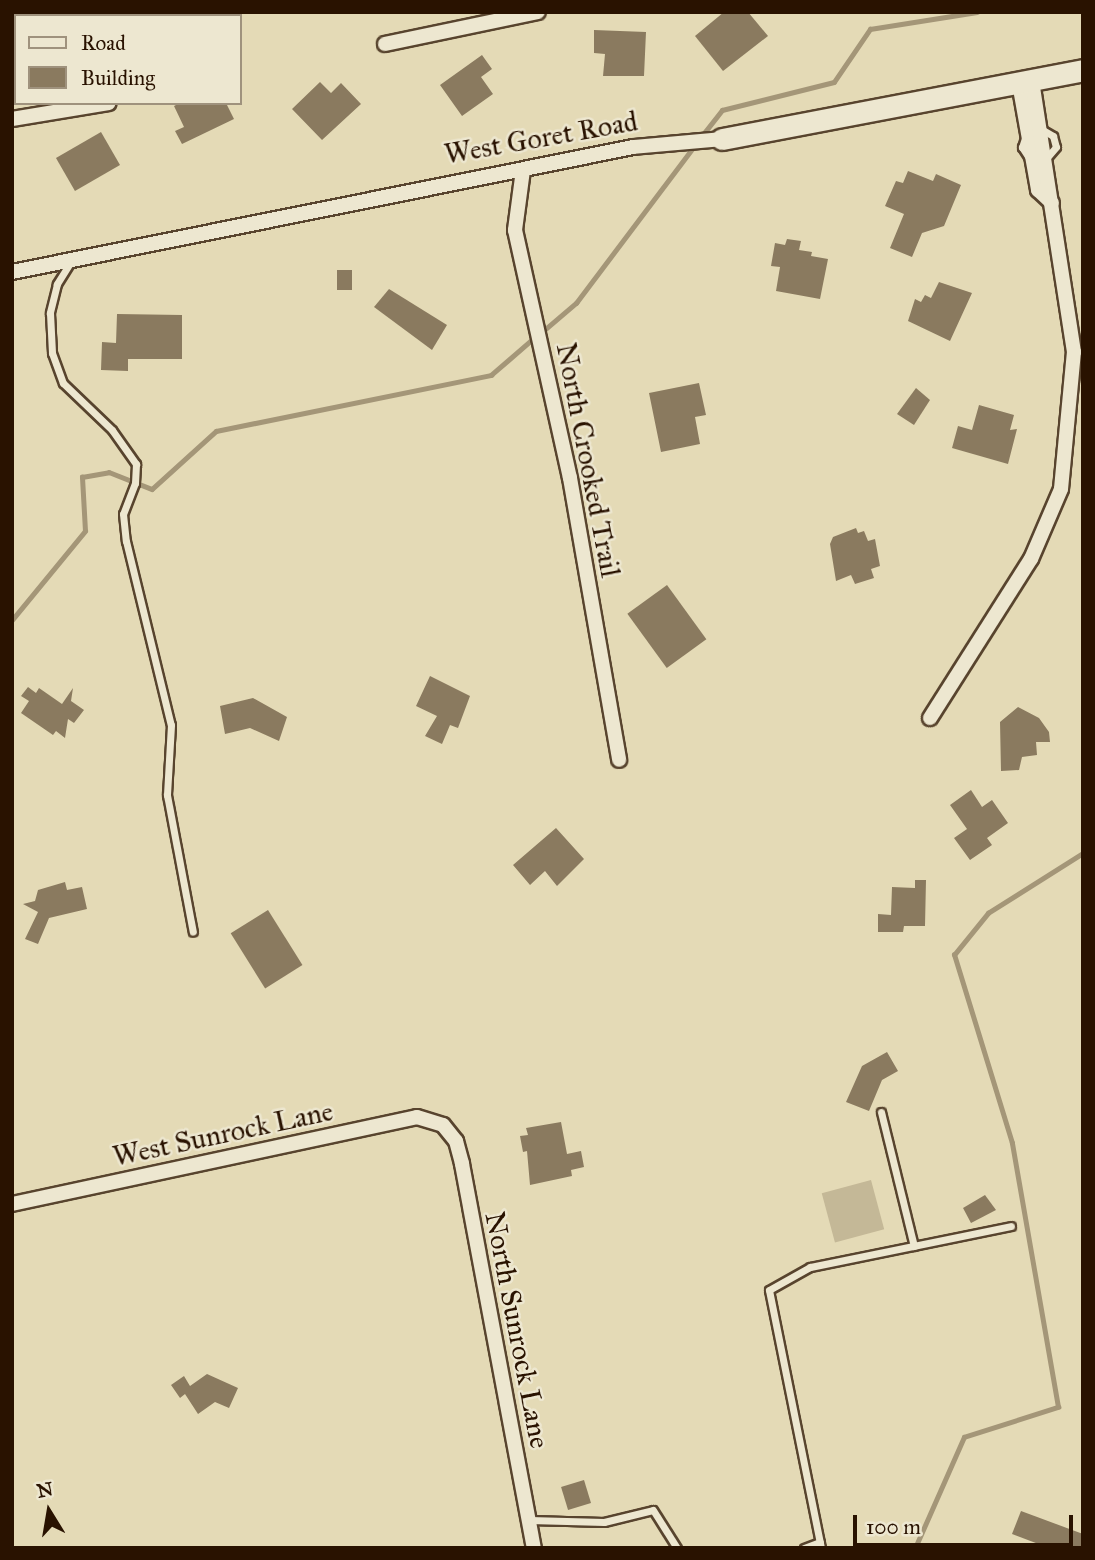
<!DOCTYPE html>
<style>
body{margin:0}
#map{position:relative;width:1095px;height:1560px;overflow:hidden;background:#e4dab6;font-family:"IM FELL Great Primer",serif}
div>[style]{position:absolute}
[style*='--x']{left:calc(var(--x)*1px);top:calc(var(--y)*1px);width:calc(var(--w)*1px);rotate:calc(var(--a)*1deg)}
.green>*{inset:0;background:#c4b897;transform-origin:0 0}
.stream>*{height:4.5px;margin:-2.25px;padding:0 2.25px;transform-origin:2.25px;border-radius:2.25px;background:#a49678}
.building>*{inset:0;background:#8a7a5f;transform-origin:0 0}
.roads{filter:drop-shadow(2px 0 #58442e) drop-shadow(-2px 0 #58442e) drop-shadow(0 2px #58442e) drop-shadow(0 -2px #58442e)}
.lane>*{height:7px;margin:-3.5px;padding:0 3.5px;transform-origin:3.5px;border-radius:3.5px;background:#ede7d0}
.street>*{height:14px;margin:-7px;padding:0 7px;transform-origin:7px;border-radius:7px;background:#ede7d0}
.secondary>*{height:21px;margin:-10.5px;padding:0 10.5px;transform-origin:10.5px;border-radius:10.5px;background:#ede7d0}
span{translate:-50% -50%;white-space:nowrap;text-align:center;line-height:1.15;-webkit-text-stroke:5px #ede7d0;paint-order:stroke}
.street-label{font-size:28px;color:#291200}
.frame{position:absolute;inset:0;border:14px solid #291200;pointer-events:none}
.legend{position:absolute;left:14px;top:14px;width:228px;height:91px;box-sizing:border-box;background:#ede7d0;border:2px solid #9f927d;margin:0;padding:9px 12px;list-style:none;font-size:21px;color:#291200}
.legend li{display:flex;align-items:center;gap:14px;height:35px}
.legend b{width:35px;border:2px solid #9f927d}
.north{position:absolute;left:14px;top:1476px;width:70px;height:70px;-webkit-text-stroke:5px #ede7d0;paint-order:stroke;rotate:349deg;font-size:19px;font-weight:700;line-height:28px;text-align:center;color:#291200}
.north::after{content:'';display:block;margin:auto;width:24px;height:32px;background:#291200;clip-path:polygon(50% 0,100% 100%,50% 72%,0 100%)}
.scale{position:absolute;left:853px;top:1515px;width:220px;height:32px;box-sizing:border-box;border:4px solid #291200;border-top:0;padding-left:9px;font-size:21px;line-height:24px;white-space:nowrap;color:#291200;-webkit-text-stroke:5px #ede7d0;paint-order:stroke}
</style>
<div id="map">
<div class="green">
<i style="left:871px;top:1180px;width:51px;height:51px;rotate:75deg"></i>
</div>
<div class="stream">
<i style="--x:701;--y:137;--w:34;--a:-52"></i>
<i style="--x:722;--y:110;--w:115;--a:-14"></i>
<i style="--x:834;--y:82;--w:64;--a:-55.8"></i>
<i style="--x:870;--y:29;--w:108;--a:-9"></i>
<i style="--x:542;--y:332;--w:45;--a:-40.5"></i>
<i style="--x:576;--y:303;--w:199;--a:-53"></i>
<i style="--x:12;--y:620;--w:115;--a:-50.6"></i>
<i style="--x:85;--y:531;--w:54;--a:-93.2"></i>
<i style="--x:82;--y:477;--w:27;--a:-10"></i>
<i style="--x:109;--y:472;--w:46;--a:21.6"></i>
<i style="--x:152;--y:489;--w:86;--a:-42.2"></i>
<i style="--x:216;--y:431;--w:281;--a:-11.5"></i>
<i style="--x:491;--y:375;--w:58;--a:-40.8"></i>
<i style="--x:915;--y:1548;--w:121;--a:-66.2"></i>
<i style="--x:964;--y:1437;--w:99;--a:-17.7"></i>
<i style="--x:1058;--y:1407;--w:268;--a:-99.9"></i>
<i style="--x:1012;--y:1143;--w:197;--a:-107.1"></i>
<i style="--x:954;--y:955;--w:54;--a:-51"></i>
<i style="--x:988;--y:913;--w:112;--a:-32.3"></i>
</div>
<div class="building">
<i style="clip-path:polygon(724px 12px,748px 12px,768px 36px,723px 71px,695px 36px)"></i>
<i style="clip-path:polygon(594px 30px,646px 32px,644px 76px,603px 76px,605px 54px,594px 53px)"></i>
<i style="clip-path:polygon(482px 55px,492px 69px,481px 77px,493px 94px,462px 116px,440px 85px)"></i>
<i style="clip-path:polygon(320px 82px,331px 93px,341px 83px,361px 104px,322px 140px,292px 109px)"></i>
<i style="clip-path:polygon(180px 103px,226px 103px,234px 119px,182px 144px,175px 131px,184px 127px,174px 106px)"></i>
<i style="left:101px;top:132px;width:38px;height:52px;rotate:60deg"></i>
<i style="clip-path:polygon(908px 171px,933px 181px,936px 174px,961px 185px,944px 226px,922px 233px,912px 257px,890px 248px,904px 214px,885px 206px,896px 181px,903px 183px)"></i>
<i style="clip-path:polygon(787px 239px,801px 241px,799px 250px,812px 252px,811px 256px,828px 259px,820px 299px,776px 291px,780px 267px,771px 266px,775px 243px,785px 245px)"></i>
<i style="left:337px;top:270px;width:15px;height:20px"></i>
<i style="clip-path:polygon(939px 282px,972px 293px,950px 341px,908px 321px,915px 299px,921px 302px,925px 295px,931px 298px)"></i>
<i style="clip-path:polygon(389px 289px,447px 325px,432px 350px,374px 307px)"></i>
<i style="clip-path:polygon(117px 314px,182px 315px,182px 359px,128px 359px,128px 371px,101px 370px,102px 342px,116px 343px)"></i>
<i style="clip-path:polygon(699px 383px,706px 415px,695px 417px,700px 444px,661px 452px,649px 393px)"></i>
<i style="clip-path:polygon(916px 388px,930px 400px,914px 425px,897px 414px)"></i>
<i style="clip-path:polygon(979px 405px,1014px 415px,1010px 430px,1017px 429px,1008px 464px,952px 448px,958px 426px,972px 430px)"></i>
<i style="clip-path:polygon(856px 528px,858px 533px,864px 531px,868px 541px,875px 539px,880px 566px,871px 569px,874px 578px,855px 584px,851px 575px,836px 581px,830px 544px,833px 537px)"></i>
<i style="left:667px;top:585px;width:67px;height:49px;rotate:54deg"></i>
<i style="clip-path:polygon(430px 676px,470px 696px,458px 728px,450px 725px,442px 744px,425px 736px,437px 716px,416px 706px)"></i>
<i style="clip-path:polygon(28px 687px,36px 693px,39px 688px,62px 704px,73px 688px,71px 701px,84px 710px,74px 723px,68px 719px,65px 738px,56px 731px,53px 735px,21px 713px,29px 701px,21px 696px)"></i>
<i style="clip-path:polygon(253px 698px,287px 717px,279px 741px,250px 728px,225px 734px,220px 706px)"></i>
<i style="clip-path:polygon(1018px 707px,1039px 718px,1049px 732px,1050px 742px,1036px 742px,1037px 755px,1022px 757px,1019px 770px,1001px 771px,1000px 722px)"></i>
<i style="clip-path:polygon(971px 790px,982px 807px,992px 800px,1008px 823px,987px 838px,992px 845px,970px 860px,954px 838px,967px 829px,950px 805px)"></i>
<i style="clip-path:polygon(556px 828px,584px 859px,557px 886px,545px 871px,530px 885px,513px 865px)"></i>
<i style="clip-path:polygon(915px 880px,926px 880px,925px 926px,904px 926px,903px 932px,878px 932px,878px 914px,891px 915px,892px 887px,915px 888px)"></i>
<i style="clip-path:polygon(65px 882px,67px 890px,82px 887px,87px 909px,49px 918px,38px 944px,25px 939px,38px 912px,23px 904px,35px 901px,38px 890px)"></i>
<i style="left:268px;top:910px;width:65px;height:44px;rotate:58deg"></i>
<i style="clip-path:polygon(887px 1052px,898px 1071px,882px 1080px,869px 1111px,846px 1102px,862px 1066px)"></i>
<i style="clip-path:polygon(561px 1122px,567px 1154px,581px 1151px,584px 1167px,571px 1170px,572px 1176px,530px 1185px,527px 1151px,523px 1152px,520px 1136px,528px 1135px,526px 1128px)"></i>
<i style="clip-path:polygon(985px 1195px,996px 1210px,971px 1223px,963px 1208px)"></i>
<i style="clip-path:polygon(207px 1374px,238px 1388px,229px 1408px,215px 1402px,198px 1414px,185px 1394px,180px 1398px,171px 1385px,184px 1376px,190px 1386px)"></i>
<i style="left:584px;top:1480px;width:24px;height:24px;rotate:73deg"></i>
<i style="clip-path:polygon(1021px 1511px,1083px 1534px,1083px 1548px,1049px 1548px,1012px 1534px)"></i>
</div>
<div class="roads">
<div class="lane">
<i style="--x:1041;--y:129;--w:14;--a:30"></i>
<i style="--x:1053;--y:136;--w:11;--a:75"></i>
<i style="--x:1056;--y:147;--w:20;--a:131"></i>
<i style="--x:1026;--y:135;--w:13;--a:108"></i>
<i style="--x:1022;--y:147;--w:17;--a:57"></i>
<i style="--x:70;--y:263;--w:25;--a:122"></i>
<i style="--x:57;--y:284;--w:30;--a:104"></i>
<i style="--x:50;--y:313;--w:40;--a:87.1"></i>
<i style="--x:52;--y:353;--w:32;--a:70"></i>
<i style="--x:63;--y:383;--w:68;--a:43.8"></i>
<i style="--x:112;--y:430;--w:42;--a:54.8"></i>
<i style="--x:136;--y:464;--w:19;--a:93"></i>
<i style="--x:135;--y:483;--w:33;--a:111"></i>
<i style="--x:123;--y:514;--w:27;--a:84"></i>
<i style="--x:126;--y:541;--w:189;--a:76.3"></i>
<i style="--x:171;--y:725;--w:70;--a:93.3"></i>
<i style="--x:167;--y:795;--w:139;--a:79.3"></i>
<i style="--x:881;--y:1112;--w:138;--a:76.2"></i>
<i style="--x:529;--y:1520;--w:75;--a:1.5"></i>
<i style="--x:604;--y:1522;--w:50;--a:-13.8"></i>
<i style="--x:653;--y:1510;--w:45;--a:57.7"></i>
<i style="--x:804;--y:1548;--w:17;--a:-21"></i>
<i style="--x:821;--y:1548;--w:263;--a:-101.4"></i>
<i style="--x:769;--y:1290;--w:47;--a:-29.3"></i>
<i style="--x:810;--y:1267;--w:205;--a:-11.5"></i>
</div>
<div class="street">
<i style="--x:47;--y:16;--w:13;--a:-18"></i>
<i style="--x:12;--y:26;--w:4;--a:-14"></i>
<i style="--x:385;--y:44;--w:156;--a:-11.8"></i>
<i style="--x:1019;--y:83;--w:109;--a:79.9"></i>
<i style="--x:1038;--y:190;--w:19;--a:43"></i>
<i style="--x:12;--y:119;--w:98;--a:-9.4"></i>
<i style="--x:523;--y:170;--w:61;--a:97.6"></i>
<i style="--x:515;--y:230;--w:254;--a:77.5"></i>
<i style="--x:570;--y:478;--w:286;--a:80.1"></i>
<i style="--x:12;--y:272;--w:633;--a:-11.38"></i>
<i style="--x:633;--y:147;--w:89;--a:-5.1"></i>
<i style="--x:930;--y:718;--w:188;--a:-57.6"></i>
<i style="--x:1031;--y:559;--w:76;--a:-66.8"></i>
<i style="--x:1061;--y:489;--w:138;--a:-84.6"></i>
<i style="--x:1074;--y:352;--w:274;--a:-98.8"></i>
<i style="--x:12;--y:1204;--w:414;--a:-12.1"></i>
<i style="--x:417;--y:1117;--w:27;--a:17"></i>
<i style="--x:443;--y:1125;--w:21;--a:51"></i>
<i style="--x:456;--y:1141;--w:24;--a:75"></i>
<i style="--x:462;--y:1164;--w:391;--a:79.4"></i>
</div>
<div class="secondary">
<i style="--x:722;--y:139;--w:368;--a:-10.8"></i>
</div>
</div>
<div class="street-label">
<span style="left:541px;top:138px;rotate:-10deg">West Goret Road</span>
<span style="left:588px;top:460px;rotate:79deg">North Crooked Trail</span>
<span style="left:223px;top:1134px;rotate:-12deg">West Sunrock Lane</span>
<span style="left:517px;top:1330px;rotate:79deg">North Sunrock Lane</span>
</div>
<div class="frame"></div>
<ul class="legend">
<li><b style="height:9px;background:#ede7d0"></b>Road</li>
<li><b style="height:19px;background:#8a7a5f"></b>Building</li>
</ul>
<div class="north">N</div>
<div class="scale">100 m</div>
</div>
